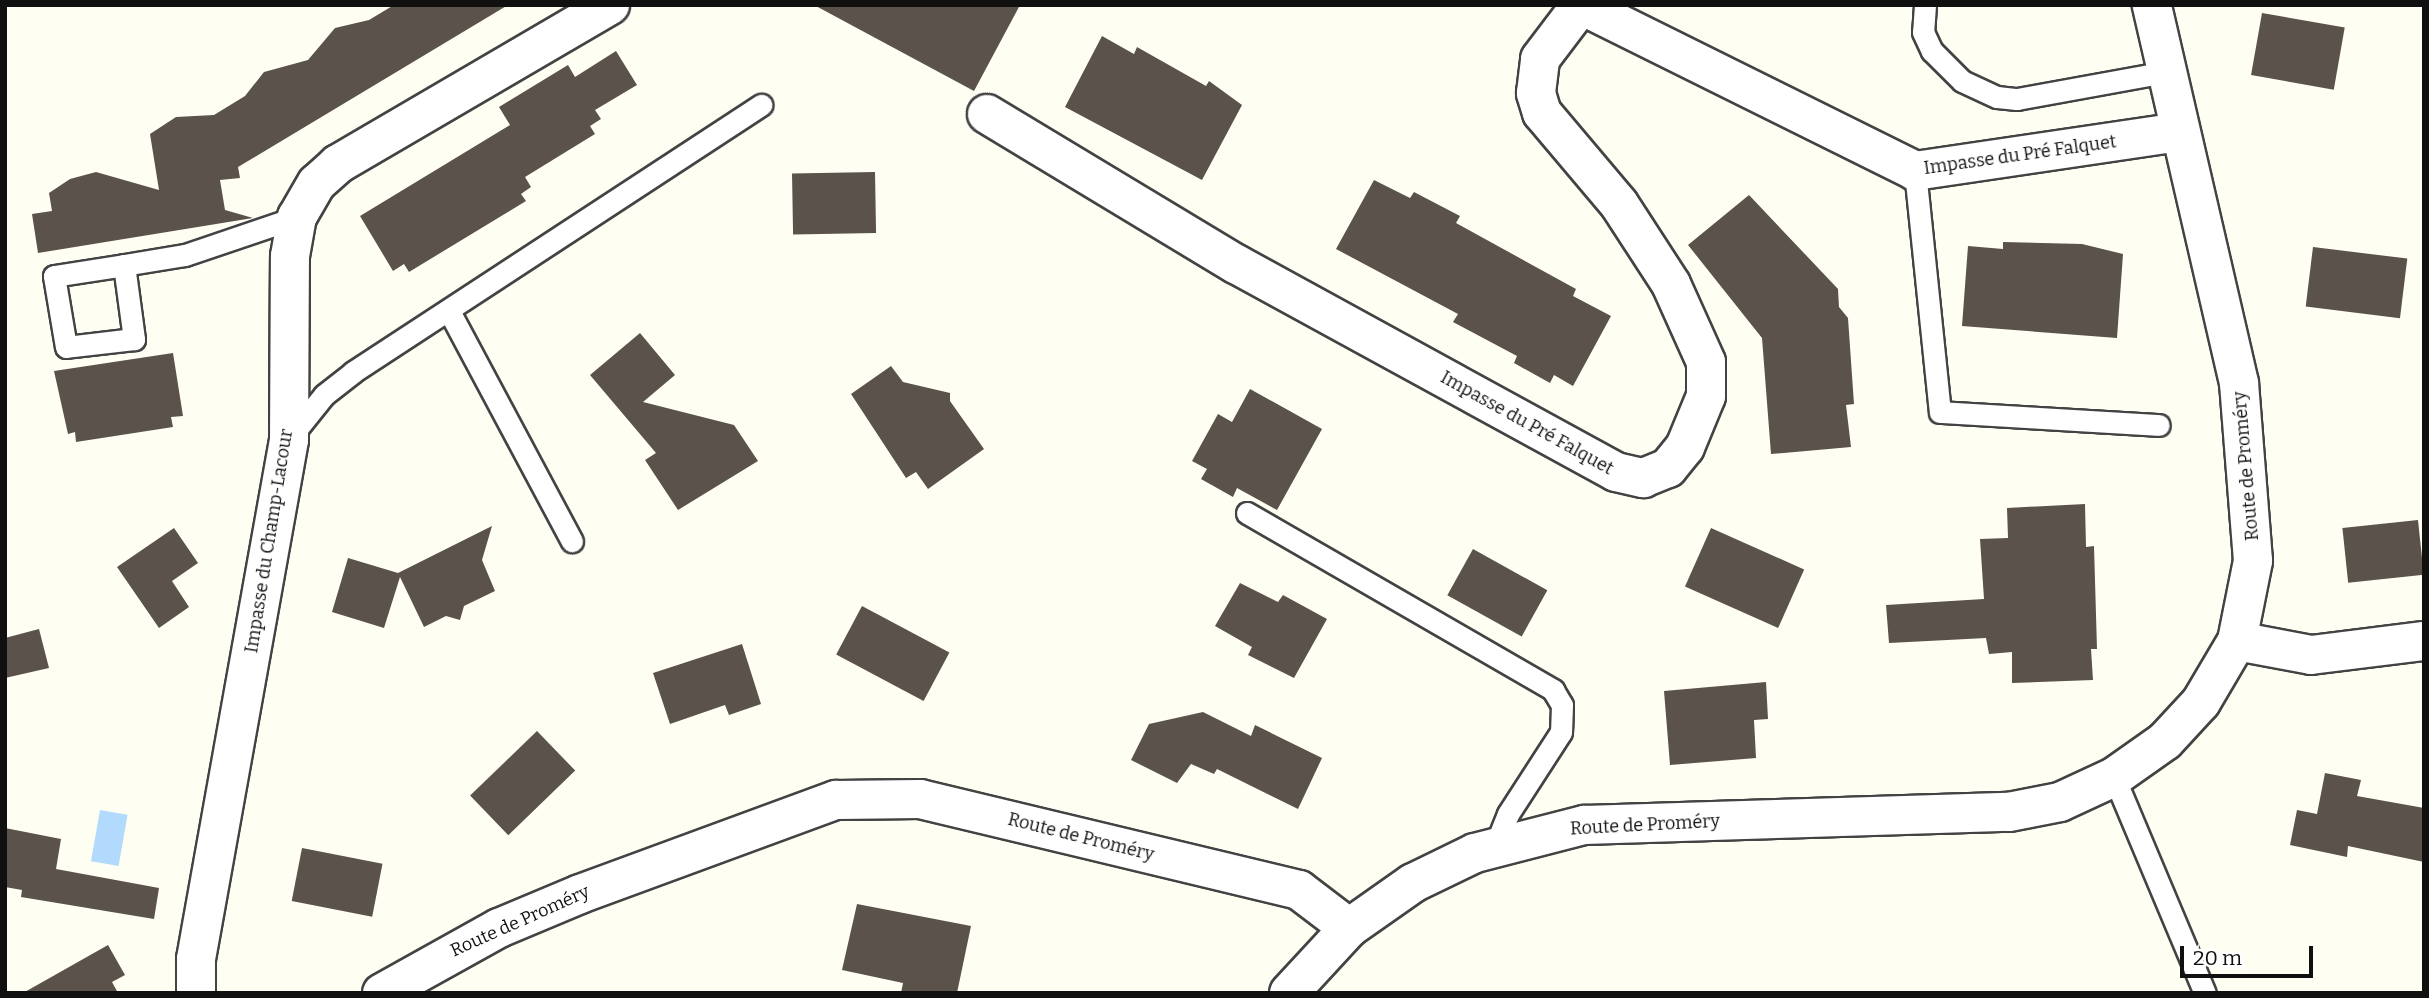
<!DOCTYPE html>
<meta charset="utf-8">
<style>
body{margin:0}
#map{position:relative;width:2429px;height:998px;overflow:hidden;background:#fffef3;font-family:Bitter,serif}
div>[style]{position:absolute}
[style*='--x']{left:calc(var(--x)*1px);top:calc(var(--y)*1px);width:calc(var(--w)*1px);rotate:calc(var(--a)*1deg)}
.water>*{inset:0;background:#b2dafc;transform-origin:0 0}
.building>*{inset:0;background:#5a524b;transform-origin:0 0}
.roads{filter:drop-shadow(2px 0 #434343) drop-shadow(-2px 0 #434343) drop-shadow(0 2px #434343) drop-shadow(0 -2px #434343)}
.service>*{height:21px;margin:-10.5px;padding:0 10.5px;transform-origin:10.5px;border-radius:10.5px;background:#fff}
.minor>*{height:38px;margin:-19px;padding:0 19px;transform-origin:19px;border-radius:19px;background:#fff}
span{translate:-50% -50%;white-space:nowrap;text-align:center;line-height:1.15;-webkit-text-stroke:7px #fff;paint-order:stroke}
.street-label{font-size:18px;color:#101010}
.frame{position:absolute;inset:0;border:7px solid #101010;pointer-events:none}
.scale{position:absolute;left:2180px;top:946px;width:133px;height:32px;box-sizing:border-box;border:4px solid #101010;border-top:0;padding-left:9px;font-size:21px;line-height:24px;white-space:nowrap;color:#101010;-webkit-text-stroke:5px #fff;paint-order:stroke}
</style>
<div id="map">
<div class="water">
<i style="left:100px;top:810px;width:28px;height:52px;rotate:10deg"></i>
</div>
<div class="building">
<i style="clip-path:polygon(394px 5px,508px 5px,238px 167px,240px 178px,220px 180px,225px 210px,253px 218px,38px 253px,32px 214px,52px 211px,49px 193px,70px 179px,96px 172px,159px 190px,150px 134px,176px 117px,214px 115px,245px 96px,264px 72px,308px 60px,335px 28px,369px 20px)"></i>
<i style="clip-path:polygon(814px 5px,1020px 5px,974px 91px)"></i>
<i style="left:2262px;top:13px;width:84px;height:63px;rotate:10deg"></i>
<i style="clip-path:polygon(1102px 36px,1134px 54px,1137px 47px,1206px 86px,1209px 81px,1242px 105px,1202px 180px,1065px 107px)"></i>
<i style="clip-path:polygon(616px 51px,637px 85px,595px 110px,601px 119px,590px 126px,595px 134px,525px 177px,531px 187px,521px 194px,526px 201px,409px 272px,404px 264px,393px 271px,360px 216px,510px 125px,499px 107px,568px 65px,575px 77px)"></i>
<i style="left:875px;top:172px;width:61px;height:83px;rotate:89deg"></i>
<i style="clip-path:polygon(1374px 180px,1410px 198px,1414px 192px,1460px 216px,1456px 223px,1576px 289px,1573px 296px,1611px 316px,1573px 386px,1554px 375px,1550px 383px,1514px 363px,1517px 356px,1453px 322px,1458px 314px,1336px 249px)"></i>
<i style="clip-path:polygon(1749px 195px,1838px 289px,1839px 307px,1848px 318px,1854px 404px,1846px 405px,1851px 447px,1771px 454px,1762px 338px,1688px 245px)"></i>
<i style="clip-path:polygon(2003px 242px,2082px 244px,2123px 254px,2117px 338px,1962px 326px,1968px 246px,2003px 249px)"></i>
<i style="left:2313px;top:247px;width:95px;height:60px;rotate:7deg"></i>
<i style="clip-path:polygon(640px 333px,675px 375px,643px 402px,734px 425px,758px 461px,678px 510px,645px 460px,656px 453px,590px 375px)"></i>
<i style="clip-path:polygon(173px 353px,183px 416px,171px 417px,173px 427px,76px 442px,75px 432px,68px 434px,54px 371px)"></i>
<i style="clip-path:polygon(891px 366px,903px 382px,950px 393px,950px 401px,984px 449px,928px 489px,916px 472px,906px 478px,851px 394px)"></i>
<i style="clip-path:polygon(1250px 389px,1322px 429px,1277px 510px,1237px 488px,1233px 497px,1201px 479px,1207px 469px,1192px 461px,1218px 414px,1232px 422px)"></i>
<i style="clip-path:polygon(2085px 504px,2086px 547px,2094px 546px,2097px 649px,2091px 649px,2093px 680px,2012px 683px,2012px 652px,1989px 654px,1986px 638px,1889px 643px,1886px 605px,1984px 599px,1980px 539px,2008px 538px,2007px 508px)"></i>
<i style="left:2418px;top:520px;width:55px;height:76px;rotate:84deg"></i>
<i style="clip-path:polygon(492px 526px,482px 560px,495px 591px,464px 606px,460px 620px,446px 616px,424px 627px,400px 577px,384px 628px,332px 612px,348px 558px,398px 573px)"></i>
<i style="clip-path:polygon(174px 528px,198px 563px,172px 581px,189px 607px,159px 628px,117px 567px)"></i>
<i style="left:1711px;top:528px;width:102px;height:64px;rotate:24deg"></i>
<i style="left:1473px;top:549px;width:85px;height:53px;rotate:29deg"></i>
<i style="clip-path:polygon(1240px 583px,1278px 602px,1283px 595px,1327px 619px,1294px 678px,1248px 655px,1252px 647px,1215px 626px)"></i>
<i style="left:862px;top:606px;width:99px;height:55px;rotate:28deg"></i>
<i style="clip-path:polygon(39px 629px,49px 668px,5px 678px,5px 638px)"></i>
<i style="clip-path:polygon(742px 644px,761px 704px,729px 715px,725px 705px,670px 724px,653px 673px)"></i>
<i style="clip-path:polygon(1766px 682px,1768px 719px,1754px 720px,1756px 758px,1670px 765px,1664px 691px)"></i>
<i style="clip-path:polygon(1203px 712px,1251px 736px,1255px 725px,1322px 758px,1298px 809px,1217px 769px,1214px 774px,1191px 764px,1177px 783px,1131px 760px,1149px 724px)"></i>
<i style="left:537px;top:731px;width:55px;height:93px;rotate:46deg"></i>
<i style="clip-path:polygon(2325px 773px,2361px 780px,2357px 796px,2424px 808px,2424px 862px,2348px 846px,2347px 857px,2290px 845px,2297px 810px,2317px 814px)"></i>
<i style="clip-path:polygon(5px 828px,61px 839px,56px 869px,159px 888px,154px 919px,21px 897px,22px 890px,5px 887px)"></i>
<i style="left:302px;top:848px;width:82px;height:54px;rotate:11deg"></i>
<i style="clip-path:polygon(857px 904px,971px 926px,957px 993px,901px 993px,903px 983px,842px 970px)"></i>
<i style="clip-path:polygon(108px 945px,125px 975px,112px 982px,118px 993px,23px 993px)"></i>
</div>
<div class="roads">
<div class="service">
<i style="--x:1925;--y:5;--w:27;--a:94"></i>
<i style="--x:1923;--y:32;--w:21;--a:65"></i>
<i style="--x:1932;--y:51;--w:42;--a:45"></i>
<i style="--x:1962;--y:81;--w:38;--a:25"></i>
<i style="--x:1997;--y:97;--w:20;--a:6"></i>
<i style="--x:2017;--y:99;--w:151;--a:-10.3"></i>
<i style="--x:1915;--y:171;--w:242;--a:84.1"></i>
<i style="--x:1940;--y:412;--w:219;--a:3.4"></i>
<i style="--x:124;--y:265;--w:75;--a:82.3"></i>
<i style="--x:134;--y:339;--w:68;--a:173.3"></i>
<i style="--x:66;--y:347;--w:72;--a:-99.6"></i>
<i style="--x:54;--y:276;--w:71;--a:-8.9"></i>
<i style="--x:124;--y:265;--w:62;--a:-9.3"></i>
<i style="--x:185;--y:255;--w:118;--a:-18.7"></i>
<i style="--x:449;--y:311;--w:261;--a:61.9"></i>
<i style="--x:292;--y:435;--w:51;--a:-51.3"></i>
<i style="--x:324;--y:395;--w:37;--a:-38"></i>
<i style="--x:353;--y:372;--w:488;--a:-33.2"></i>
<i style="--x:1247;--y:513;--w:354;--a:30"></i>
<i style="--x:1553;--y:690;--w:17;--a:59"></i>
<i style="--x:1562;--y:705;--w:27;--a:92"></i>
<i style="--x:1561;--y:732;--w:98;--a:122.9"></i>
<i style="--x:1508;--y:814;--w:35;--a:112"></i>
<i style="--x:2114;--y:777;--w:234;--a:67.2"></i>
</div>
<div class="minor">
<i style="--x:987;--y:114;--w:291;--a:31.1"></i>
<i style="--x:1236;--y:264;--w:433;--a:28.7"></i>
<i style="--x:1616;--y:472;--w:28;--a:13"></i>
<i style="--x:1643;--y:478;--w:27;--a:-22"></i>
<i style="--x:1668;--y:468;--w:27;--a:-51"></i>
<i style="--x:1685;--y:447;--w:55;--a:-67.6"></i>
<i style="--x:1706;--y:396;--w:34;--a:-90"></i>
<i style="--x:1706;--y:362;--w:85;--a:-114.2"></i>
<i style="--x:1671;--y:284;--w:95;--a:-123"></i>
<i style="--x:1619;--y:204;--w:119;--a:-130.2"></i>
<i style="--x:1542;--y:113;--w:21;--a:-107"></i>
<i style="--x:1536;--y:93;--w:34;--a:-83"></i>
<i style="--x:1540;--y:59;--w:68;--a:-52.8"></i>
<i style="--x:1581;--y:5;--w:373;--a:26.4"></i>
<i style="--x:1915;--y:171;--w:267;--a:-8.4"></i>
<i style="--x:2237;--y:641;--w:75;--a:10.7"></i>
<i style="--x:2311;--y:655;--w:114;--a:-7.1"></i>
<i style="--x:196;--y:993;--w:34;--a:-90"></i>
<i style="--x:196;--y:959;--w:527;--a:-79.84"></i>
<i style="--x:289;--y:440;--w:184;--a:-89.7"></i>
<i style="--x:290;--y:256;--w:40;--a:-80"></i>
<i style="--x:297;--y:217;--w:39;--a:-60"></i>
<i style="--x:317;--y:183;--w:28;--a:-42"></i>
<i style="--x:338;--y:164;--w:315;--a:-30.3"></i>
<i style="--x:382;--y:993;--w:134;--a:-29.1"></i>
<i style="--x:499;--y:928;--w:88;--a:-22.8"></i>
<i style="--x:580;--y:894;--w:273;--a:-20.2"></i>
<i style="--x:836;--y:800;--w:84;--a:-0.7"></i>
<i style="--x:920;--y:799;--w:390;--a:13.5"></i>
<i style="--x:1299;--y:890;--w:63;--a:37.2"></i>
<i style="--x:1349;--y:928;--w:78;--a:-35.1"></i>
<i style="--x:1413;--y:883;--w:69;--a:-25.8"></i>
<i style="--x:1475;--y:853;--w:113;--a:-14.4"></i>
<i style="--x:1584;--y:825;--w:425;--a:-1.8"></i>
<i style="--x:2009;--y:812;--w:52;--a:-11.1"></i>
<i style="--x:2060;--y:802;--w:60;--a:-24.8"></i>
<i style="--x:2114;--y:777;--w:62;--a:-35.2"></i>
<i style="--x:2165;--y:741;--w:53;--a:-47.3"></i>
<i style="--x:2201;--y:702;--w:71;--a:-59.5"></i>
<i style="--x:2237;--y:641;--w:82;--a:-78.7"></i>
<i style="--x:2253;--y:561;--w:179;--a:-94.5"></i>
<i style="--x:2239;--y:383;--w:388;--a:-103"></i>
<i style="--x:1289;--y:993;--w:88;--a:-47.3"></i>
</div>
</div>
<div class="street-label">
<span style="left:2020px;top:155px;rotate:-8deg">Impasse du Pré Falquet</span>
<span style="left:1527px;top:423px;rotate:29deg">Impasse du Pré Falquet</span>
<span style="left:2246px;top:466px;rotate:-95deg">Route de Proméry</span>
<span style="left:269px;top:541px;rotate:-81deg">Impasse du Champ-Lacour</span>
<span style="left:1645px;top:825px;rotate:-3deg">Route de Proméry</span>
<span style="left:1081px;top:837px;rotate:14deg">Route de Proméry</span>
<span style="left:520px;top:921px;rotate:-24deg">Route de Proméry</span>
</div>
<div class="frame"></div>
<div class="scale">20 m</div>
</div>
